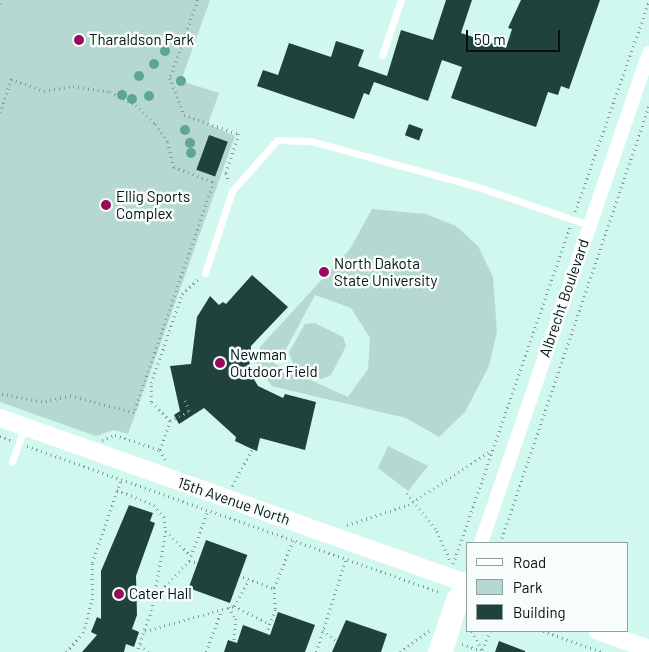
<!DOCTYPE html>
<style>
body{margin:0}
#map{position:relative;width:649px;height:652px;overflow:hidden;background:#d0f8ef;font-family:Barlow,sans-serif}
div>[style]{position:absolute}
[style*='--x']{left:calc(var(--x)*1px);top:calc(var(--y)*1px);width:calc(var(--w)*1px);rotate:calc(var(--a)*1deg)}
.green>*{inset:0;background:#b5d8d0}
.building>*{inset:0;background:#1f433c;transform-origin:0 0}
.path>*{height:2.5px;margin-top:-1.25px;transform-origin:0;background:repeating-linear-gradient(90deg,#7e9b95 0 1px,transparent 0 5px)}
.service>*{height:7px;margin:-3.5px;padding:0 3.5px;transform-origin:3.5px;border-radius:3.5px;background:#fff}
.minor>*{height:14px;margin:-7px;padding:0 7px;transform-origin:7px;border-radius:7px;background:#fff}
.tertiary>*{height:18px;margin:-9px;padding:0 9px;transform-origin:9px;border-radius:9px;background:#fff}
.trees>*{width:10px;height:10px;margin:-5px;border-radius:50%;background:#5ea499}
.dots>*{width:14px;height:14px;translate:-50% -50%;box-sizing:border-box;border:2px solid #f6fdfc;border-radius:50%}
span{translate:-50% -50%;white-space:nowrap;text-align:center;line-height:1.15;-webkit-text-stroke:5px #f6fdfc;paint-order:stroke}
.poi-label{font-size:15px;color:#04120f}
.left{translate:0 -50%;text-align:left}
.street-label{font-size:15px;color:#04120f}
.legend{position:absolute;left:466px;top:542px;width:162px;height:90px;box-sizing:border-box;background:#f6fdfc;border:1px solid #959f9d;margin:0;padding:6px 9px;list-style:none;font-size:15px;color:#04120f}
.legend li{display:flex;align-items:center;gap:10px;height:25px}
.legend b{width:25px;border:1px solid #959f9d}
.scale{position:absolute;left:466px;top:30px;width:94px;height:22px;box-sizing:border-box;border:2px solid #04120f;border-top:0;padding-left:6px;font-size:15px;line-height:18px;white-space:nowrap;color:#04120f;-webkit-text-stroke:4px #f6fdfc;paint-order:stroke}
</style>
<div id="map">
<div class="green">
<i style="clip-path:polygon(0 0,210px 0,181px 81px,219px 93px,208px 124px,235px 136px,128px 434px,114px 430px,96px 436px,0 402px)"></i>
<i style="clip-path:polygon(evenodd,372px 209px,426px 214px,456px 226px,478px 246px,493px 277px,497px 332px,489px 366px,465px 412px,439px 437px,406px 418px,272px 386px,256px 366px,260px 347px,350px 249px,372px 209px,315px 295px,351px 308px,370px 338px,368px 369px,348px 397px,273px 363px,285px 351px,315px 295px)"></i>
<i style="clip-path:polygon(315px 323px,343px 337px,346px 346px,331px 375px,321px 379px,293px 364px,289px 352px,305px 324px)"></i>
<i style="clip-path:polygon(388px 446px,428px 466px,408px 491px,378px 468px)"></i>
</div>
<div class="building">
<i style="clip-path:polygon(446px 0,472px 0,461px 33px,506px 48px,512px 29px,508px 28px,521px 0,600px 0,569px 89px,561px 86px,558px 95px,548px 92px,536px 127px,451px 98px,462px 67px,442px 60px,428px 101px,374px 82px,369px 95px,364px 93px,354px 119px,257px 86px,263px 70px,278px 75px,289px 43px,331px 57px,336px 41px,364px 50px,358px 66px,387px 76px,401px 30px,433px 40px)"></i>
<i style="left:409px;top:124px;width:15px;height:12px;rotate:20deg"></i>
<i style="left:209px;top:135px;width:20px;height:37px;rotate:20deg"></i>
<i style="clip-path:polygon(252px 275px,288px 307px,251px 346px,249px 371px,258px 386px,283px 398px,285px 394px,316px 402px,305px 450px,260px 438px,257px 451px,252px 449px,235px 441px,236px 437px,204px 408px,179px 424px,174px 415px,180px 411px,170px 366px,191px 364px,197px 317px,210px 296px,219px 305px,223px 302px,226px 304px)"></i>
<i style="clip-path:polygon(129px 505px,153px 513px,150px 521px,155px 523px,136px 576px,137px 615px,132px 629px,139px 632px,134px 647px,126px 644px,124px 652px,82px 652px,97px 635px,91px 632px,97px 617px,101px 619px,101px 571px)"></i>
<i style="left:206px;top:540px;width:44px;height:51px;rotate:20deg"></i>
<i style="clip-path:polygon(278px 612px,315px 625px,305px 652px,224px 652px,228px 640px,237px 643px,243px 625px,270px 635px)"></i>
<i style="clip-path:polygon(346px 620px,387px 634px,381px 652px,332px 652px)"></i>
<i style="clip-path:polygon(499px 641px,525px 651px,525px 652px,495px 652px)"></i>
</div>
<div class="path">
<i style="--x:198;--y:0;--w:83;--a:109.7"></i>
<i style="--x:170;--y:78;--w:40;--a:69"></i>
<i style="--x:184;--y:115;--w:58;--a:19.1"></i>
<i style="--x:239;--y:134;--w:41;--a:108.4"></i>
<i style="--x:226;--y:173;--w:9;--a:69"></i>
<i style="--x:0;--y:4;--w:4;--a:-76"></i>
<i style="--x:0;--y:113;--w:36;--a:-72"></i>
<i style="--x:11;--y:79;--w:35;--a:20"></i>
<i style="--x:44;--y:91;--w:29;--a:-10"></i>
<i style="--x:73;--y:86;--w:37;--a:9"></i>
<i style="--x:110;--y:92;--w:29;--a:27"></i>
<i style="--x:136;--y:105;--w:28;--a:44"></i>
<i style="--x:156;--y:124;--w:22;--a:56"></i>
<i style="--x:168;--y:142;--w:26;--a:77"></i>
<i style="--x:174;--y:167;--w:43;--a:20.6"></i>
<i style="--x:214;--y:182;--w:244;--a:109.1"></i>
<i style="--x:134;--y:413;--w:65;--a:-164.9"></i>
<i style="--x:71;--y:396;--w:30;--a:168"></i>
<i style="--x:42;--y:402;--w:43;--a:-169.2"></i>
<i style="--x:575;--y:212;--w:224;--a:-70.7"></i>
<i style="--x:170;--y:421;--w:27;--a:-135"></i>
<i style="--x:151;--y:402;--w:19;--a:-90"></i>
<i style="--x:151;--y:383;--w:94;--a:-70.8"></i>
<i style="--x:182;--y:294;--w:23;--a:-43"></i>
<i style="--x:0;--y:436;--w:11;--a:22"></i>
<i style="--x:102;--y:440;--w:14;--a:-21"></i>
<i style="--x:115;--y:435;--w:47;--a:18.4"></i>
<i style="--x:160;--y:450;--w:14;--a:60"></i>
<i style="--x:27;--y:446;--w:439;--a:19.5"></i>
<i style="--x:160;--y:450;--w:31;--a:-71"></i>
<i style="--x:170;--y:421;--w:21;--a:-28"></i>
<i style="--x:189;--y:411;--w:13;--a:-113"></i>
<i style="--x:232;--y:486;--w:42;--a:-61.6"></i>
<i style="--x:117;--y:490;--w:40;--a:22"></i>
<i style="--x:154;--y:505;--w:16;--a:50"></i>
<i style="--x:164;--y:517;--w:14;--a:82"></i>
<i style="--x:166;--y:531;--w:80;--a:100"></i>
<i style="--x:152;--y:610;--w:45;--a:109.7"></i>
<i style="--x:407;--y:493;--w:48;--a:51.7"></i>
<i style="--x:437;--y:531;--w:35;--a:66"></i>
<i style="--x:347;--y:525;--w:64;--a:-18.2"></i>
<i style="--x:408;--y:505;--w:100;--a:-33.2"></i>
<i style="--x:166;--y:531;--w:35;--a:45"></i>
<i style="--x:500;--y:543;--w:462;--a:-71.2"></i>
<i style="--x:189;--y:561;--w:7;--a:8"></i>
<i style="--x:453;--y:564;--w:357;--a:-70.9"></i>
<i style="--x:243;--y:577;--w:33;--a:20"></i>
<i style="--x:154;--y:597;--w:50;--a:-45.8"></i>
<i style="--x:189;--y:561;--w:54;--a:-69.6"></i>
<i style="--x:234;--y:606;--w:40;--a:26.6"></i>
<i style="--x:229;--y:607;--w:14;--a:60"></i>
<i style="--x:236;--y:619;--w:23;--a:95"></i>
<i style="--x:323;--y:630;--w:17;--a:40"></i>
<i style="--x:145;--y:631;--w:92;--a:-15.7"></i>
<i style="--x:234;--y:606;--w:30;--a:-60"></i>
<i style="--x:472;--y:631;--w:24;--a:62"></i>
<i style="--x:543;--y:631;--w:63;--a:19.6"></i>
<i style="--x:266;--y:634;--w:27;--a:-70"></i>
<i style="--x:275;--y:609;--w:21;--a:-93"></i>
<i style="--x:274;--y:588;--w:52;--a:-68.4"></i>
<i style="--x:141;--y:644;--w:11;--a:49"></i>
<i style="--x:462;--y:644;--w:20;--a:20"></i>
<i style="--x:482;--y:650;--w:21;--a:-67"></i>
<i style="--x:66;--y:652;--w:25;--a:-48"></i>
<i style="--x:83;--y:633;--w:34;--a:-75"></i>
<i style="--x:92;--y:600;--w:37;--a:-90"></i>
<i style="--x:92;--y:563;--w:89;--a:-71"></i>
<i style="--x:206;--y:652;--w:44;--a:-69.9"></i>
<i style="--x:316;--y:652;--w:96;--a:-72.3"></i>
<i style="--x:400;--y:652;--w:36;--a:-36"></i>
</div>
<div class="service">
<i style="--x:382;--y:55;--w:58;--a:-70.9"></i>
<i style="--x:205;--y:273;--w:86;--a:-71.8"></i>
<i style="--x:232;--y:191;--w:68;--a:-48.6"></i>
<i style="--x:277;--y:140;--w:34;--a:2"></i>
<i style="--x:311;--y:141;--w:173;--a:15.4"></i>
<i style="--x:478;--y:187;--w:117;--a:18.9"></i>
<i style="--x:12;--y:462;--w:37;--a:-70"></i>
</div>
<div class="minor">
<i style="--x:481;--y:543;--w:518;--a:-71.08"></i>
<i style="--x:435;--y:652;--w:58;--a:-70.9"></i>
<i style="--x:454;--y:597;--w:18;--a:-47"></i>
<i style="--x:446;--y:652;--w:76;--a:-73.2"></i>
</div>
<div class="tertiary">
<i style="--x:0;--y:418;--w:497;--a:19.5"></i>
<i style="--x:598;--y:631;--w:54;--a:19.4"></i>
</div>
<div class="trees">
<i style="left:165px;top:51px"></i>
<i style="left:154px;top:64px"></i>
<i style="left:139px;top:76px"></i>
<i style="left:181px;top:81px"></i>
<i style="left:122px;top:95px"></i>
<i style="left:149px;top:96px"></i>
<i style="left:132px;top:99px"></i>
<i style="left:185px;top:130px"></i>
<i style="left:190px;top:143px"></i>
<i style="left:191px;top:153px"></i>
</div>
<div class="dots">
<i style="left:79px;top:40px;background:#990a5d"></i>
<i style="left:106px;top:205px;background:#990a5d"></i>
<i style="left:324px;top:272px;background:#990a5d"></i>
<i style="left:220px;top:363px;background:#990a5d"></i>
<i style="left:119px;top:594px;background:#990a5d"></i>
</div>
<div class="poi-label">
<span class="left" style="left:89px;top:40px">Tharaldson Park</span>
<span class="left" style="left:116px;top:205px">Ellig Sports<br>Complex</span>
<span class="left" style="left:334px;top:272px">North Dakota<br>State University</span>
<span class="left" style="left:230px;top:363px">Newman<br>Outdoor Field</span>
<span class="left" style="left:129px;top:594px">Cater Hall</span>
</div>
<div class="street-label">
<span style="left:564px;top:298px;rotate:-71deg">Albrecht Boulevard</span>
<span style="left:234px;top:501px;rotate:19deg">15th Avenue North</span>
</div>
<ul class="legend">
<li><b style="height:6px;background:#fff"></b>Road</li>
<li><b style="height:14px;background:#b5d8d0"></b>Park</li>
<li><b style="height:14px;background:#1f433c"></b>Building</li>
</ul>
<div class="scale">50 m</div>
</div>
